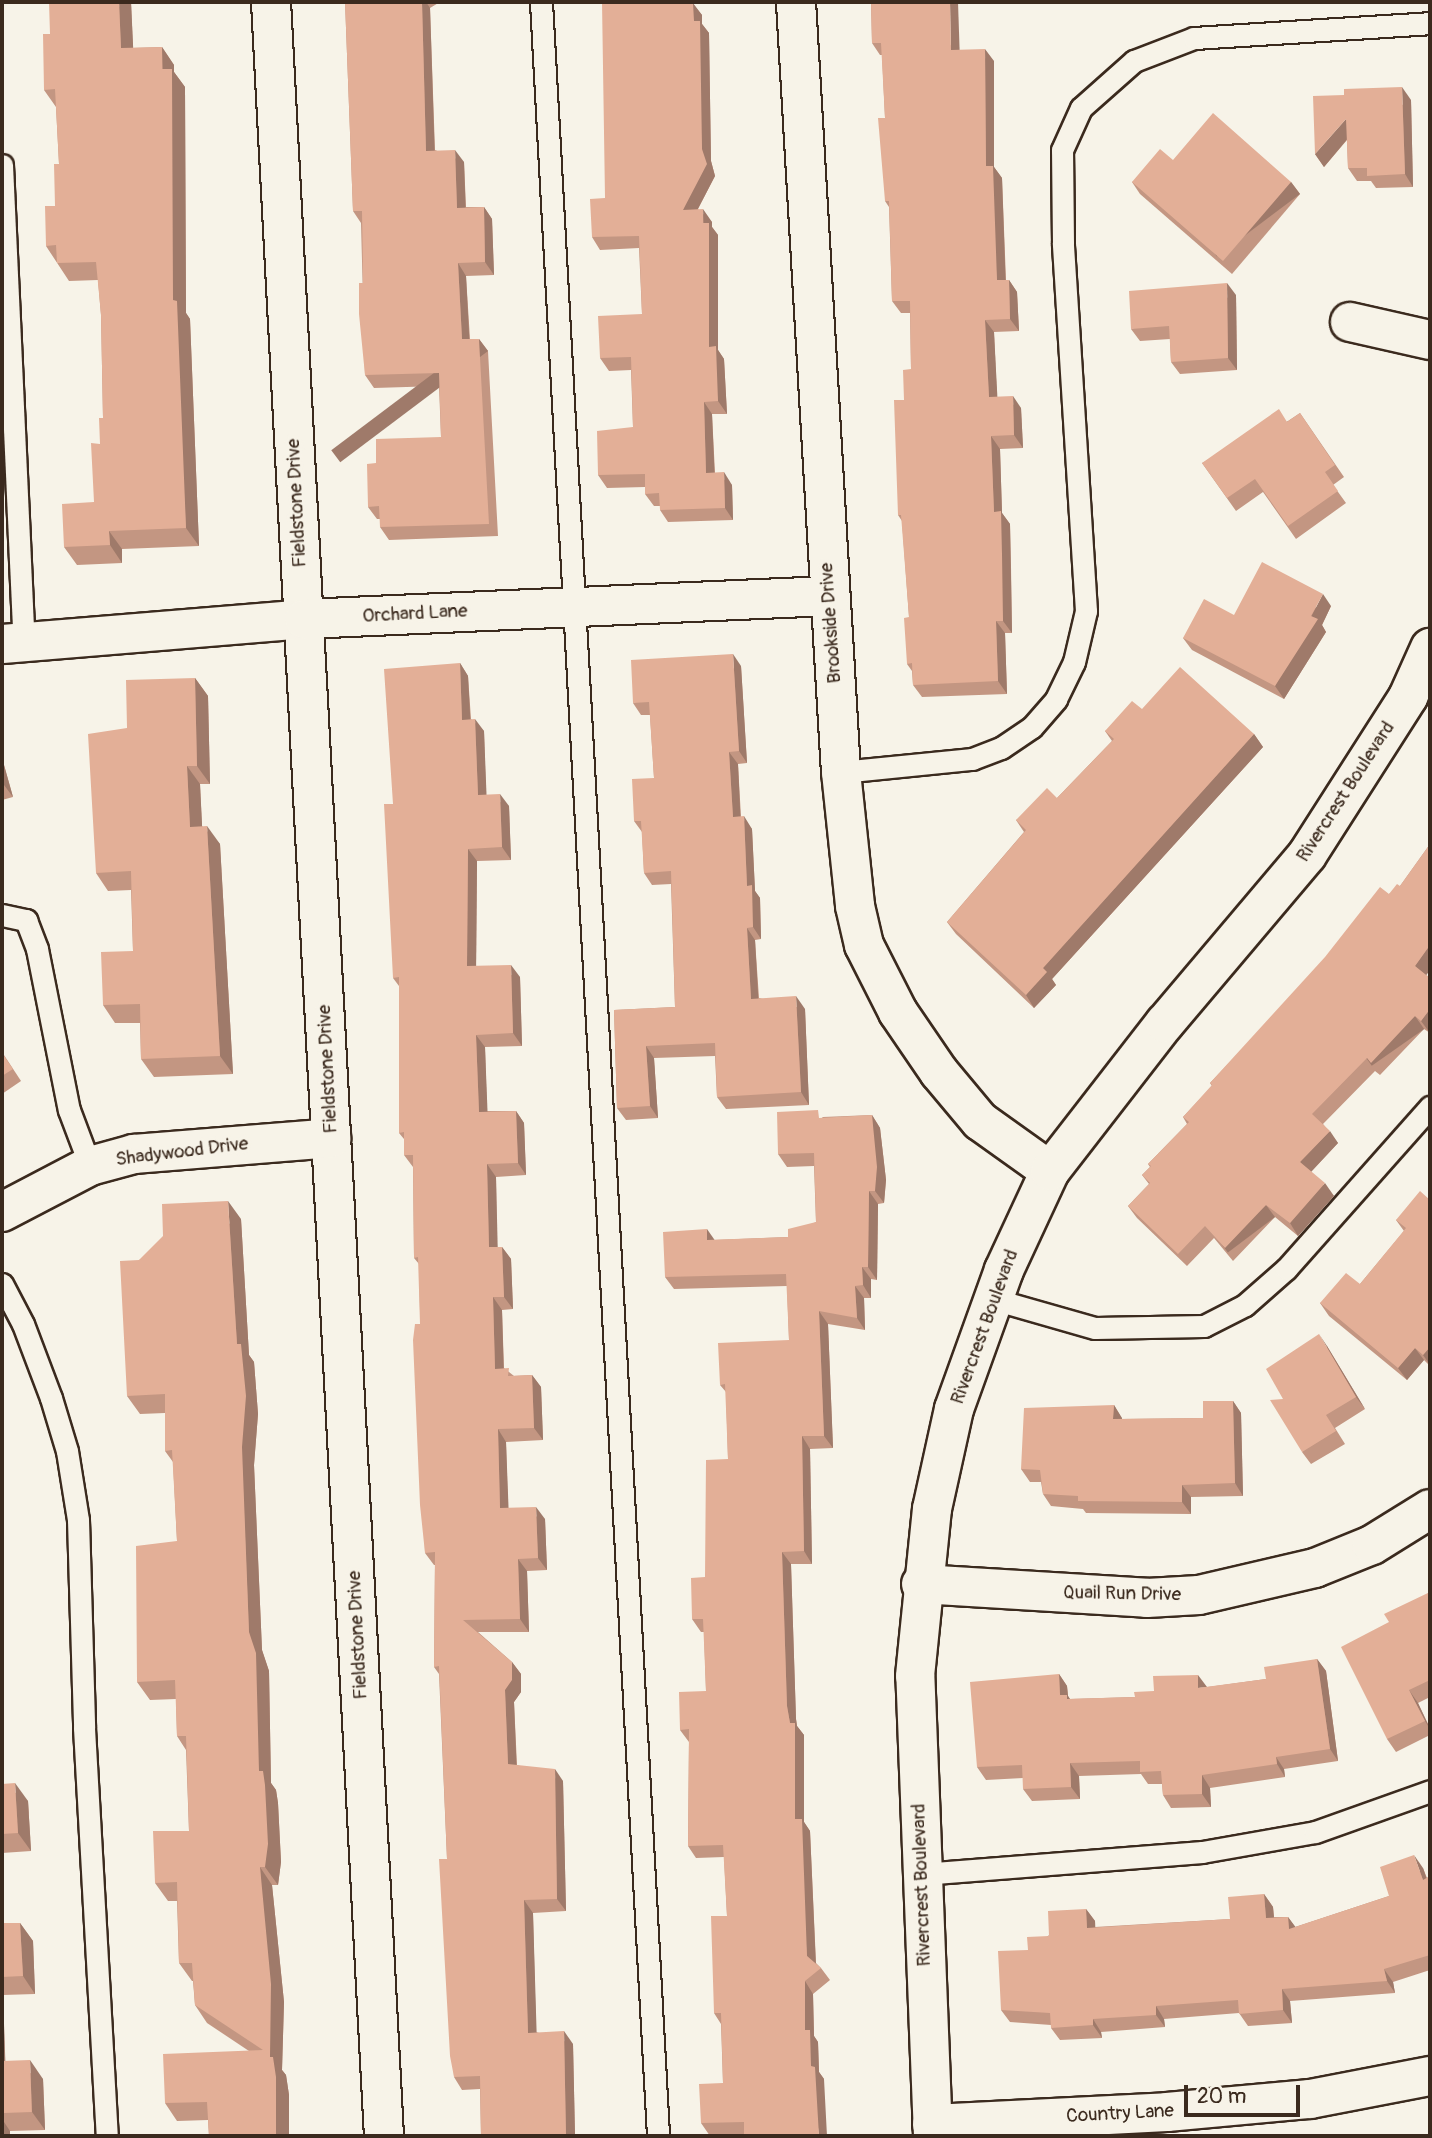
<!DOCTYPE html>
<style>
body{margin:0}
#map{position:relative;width:1432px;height:2138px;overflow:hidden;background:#f7f3e8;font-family:Pangolin,sans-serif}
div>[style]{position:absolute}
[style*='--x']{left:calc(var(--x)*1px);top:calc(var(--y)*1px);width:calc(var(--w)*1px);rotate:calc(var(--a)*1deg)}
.roads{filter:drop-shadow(2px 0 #3b2a1e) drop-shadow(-2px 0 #3b2a1e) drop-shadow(0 2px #3b2a1e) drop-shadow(0 -2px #3b2a1e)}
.service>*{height:21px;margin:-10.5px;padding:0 10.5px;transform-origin:10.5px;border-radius:10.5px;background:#f7f3e8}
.minor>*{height:38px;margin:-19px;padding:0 19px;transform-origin:19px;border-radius:19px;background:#f7f3e8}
.tertiary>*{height:38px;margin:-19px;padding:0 19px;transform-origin:19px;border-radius:19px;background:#f7f3e8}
.wall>*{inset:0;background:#c39682}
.shaded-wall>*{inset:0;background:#9f7a6a;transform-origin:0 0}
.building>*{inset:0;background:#e3af97;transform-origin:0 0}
span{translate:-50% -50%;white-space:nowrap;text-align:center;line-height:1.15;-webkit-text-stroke:6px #f7f3e8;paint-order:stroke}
.street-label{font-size:19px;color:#3b2a1e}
.frame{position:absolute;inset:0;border:4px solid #3b2a1e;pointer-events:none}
.scale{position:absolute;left:1184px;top:2085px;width:116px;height:32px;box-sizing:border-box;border:4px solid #3b2a1e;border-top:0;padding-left:9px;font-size:21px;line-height:24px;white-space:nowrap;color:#3b2a1e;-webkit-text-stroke:5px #f7f3e8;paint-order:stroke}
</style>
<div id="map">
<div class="roads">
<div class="service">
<i style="--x:541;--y:2;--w:2137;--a:86.86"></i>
<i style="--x:2;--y:165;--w:479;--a:87.4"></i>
<i style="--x:841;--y:772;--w:132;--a:-5.7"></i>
<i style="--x:972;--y:759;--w:31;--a:-21"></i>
<i style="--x:1001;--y:748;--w:37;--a:-34"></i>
<i style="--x:1032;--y:727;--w:37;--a:-49"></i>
<i style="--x:1056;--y:699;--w:41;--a:-64.1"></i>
<i style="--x:1074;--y:662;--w:52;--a:-76.8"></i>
<i style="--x:1086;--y:611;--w:369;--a:-93.6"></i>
<i style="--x:1063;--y:243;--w:93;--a:-90.6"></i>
<i style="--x:1062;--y:150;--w:46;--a:-65.7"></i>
<i style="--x:1081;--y:108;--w:71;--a:-41.6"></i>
<i style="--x:1134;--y:61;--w:64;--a:-21"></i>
<i style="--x:1194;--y:38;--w:236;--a:-3.6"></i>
<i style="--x:2;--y:915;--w:25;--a:12"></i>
<i style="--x:26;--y:920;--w:31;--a:69"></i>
<i style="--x:37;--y:949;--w:164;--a:78.8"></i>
<i style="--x:69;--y:1110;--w:60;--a:69.4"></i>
<i style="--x:2;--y:1284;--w:45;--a:62.3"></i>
<i style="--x:23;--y:1324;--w:79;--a:69.3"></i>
<i style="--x:51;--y:1398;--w:55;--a:73.2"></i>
<i style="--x:67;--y:1451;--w:70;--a:80.9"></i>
<i style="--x:78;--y:1520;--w:208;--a:88.3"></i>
<i style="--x:84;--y:1728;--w:409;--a:86.8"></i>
<i style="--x:993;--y:1299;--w:106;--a:15.9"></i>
<i style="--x:1095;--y:1328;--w:109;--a:-1.1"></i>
<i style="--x:1204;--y:1326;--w:46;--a:-27.1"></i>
<i style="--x:1245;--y:1305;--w:55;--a:-41.3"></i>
<i style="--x:1286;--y:1269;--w:217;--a:-48.4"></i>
<i style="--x:922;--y:1874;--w:281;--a:-4.5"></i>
<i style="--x:1202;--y:1852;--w:115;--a:-10"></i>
<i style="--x:1315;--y:1832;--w:122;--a:-19.6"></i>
</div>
<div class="minor">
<i style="--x:271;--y:2;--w:2137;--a:86.97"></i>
<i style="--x:796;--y:2;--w:771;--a:86.66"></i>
<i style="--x:841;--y:772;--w:135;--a:84"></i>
<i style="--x:855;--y:906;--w:40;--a:77"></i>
<i style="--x:864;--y:945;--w:75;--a:63.1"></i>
<i style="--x:898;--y:1012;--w:73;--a:55.7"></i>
<i style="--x:939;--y:1072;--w:64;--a:50.1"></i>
<i style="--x:980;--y:1121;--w:86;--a:35.5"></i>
<i style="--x:1350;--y:322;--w:82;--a:12.7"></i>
<i style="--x:2;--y:644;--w:303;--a:-4.7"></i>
<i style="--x:304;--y:619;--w:526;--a:-2.51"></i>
<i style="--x:2;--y:1212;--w:99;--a:-27.6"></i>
<i style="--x:90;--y:1166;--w:46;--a:-15.3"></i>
<i style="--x:134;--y:1154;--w:198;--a:-4.6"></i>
<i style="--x:921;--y:1584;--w:226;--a:3.5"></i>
<i style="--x:1147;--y:1598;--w:52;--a:-3.3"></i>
<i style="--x:1199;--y:1595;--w:119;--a:-13.1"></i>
<i style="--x:1315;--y:1568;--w:61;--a:-22"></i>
<i style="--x:1372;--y:1545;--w:68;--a:-31.8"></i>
</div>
<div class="tertiary">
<i style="--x:932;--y:2124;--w:235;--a:-2.9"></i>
<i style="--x:1167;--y:2112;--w:144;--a:-5.2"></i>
<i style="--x:1310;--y:2099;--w:122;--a:-10.9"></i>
<i style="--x:933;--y:2136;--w:460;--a:-92.2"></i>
<i style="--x:915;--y:1676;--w:168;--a:-84.2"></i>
<i style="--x:932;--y:1509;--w:102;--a:-77.6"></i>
<i style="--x:954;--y:1409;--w:148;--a:-70.2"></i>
<i style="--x:1004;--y:1270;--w:109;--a:-65.1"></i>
<i style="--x:1050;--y:1171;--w:187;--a:-52.2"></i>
<i style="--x:1165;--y:1023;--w:220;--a:-49.8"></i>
<i style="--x:1307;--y:855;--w:188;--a:-57.4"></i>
<i style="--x:1408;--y:697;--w:54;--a:-65.8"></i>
</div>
</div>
<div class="wall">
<i style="clip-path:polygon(131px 2px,133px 48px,162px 47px,174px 65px,174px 72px,185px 87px,186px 313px,190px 319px,199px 546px,122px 549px,122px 563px,77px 565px,64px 547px,94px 502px,103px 418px,101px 315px,98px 280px,69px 281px,46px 246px,55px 206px,59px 164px,56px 107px,44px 90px,50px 34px)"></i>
<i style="clip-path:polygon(345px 2px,440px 2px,430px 8px,435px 150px,464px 162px,466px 207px,484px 207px,492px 219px,494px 275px,466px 276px,470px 339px,479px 339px,488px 351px,498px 536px,389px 540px,380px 527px,380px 519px,377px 519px,368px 507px,376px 463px,441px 437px,439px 386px,374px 388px,365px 375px,361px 223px,353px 211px)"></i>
<i style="clip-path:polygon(871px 2px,959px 50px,994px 61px,994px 167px,1002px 178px,1006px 280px,1009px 280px,1017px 292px,1019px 331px,994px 332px,997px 397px,1021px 408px,1023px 448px,1000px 449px,1002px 513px,1010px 524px,1011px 566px,1012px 633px,1005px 633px,1007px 694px,922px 697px,913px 685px,912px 671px,907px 664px,909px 617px,902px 521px,898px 515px,904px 400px,911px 369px,910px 313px,901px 313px,892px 301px,889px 207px,885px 201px,885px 118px,882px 55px,880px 55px,872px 43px)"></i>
<i style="clip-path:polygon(692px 3px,702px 15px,702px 24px,709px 33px,711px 161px,715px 176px,698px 209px,712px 222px,712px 227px,718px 235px,718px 350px,724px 359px,727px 414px,712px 414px,715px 473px,732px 485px,733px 520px,668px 522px,660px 510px,660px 506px,654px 506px,645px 494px,645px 487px,607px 488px,598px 475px,633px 427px,631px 370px,609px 371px,600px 358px,642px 314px,639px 248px,600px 250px,592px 237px)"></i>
<i style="clip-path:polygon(1411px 100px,1413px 187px,1376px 188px,1371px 181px,1357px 181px,1348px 168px,1347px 140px,1324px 167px,1315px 154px)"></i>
<i style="clip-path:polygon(1173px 160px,1291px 182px,1300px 194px,1232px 274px,1140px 194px,1132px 182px)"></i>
<i style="clip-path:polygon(1236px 295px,1237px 370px,1180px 374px,1171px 362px,1170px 339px,1140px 341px,1131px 329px)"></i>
<i style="clip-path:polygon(1300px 413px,1344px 477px,1333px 485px,1346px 503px,1296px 539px,1263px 492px,1236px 511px,1202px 463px,1288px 421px)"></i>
<i style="clip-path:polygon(1331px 606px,1322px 625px,1326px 632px,1284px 699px,1192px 650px,1183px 638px,1234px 615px)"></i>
<i style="clip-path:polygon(460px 663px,468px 676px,471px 719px,484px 731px,486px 795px,509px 806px,511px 860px,477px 861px,476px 966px,520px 977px,522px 1046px,485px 1047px,487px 1111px,516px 1111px,524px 1123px,526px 1175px,496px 1177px,497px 1247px,502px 1247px,511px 1259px,513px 1309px,502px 1310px,504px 1368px,514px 1376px,532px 1375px,541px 1387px,543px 1440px,506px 1442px,508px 1508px,545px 1519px,547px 1570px,527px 1571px,529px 1632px,478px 1632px,512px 1662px,521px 1674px,521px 1692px,514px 1702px,517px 1765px,563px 1781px,566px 1911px,533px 1913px,536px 2032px,573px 2044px,575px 2136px,481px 2136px,480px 2089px,462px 2090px,454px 2077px,447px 1859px,439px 1674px,434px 1667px,435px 1565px,434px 1565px,425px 1553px,419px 1264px,414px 1258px,413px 1167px,404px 1155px,404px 1139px,399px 1133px,399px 986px,393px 978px,393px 804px)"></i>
<i style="clip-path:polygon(741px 666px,747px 763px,738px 764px,741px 817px,752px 829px,755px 891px,760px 898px,761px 939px,755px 940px,759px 998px,805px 1009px,809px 1105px,726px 1109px,717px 1097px,715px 1056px,654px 1058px,658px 1118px,626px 1120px,617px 1108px,614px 1010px,675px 1007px,671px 884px,652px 885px,644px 873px,642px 832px,634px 821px,654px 778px,650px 715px,641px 715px,633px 703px)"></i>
<i style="clip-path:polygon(195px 678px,208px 696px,210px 784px,200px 784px,202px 826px,220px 844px,233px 1074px,154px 1077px,141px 1059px,140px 1023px,115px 1023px,103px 1005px,133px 951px,131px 890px,108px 891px,96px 873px,127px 728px)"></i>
<i style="clip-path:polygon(1142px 709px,1254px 734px,1263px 747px,1052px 979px,1056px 985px,1034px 1008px,956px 934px,947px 922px,1024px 832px,1016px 820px,1057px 798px,1112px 741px,1105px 731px)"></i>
<i style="clip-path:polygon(2px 758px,13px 797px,2px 800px)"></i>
<i style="clip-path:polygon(1430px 844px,1430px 970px,1426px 975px,1430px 978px,1430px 1033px,1424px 1029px,1380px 1075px,1375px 1071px,1323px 1124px,1338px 1143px,1311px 1172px,1334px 1196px,1298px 1236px,1275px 1217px,1233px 1261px,1214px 1238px,1187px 1266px,1137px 1218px,1128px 1206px,1149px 1184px,1142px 1175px,1150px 1167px,1148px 1164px,1187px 1124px,1183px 1117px,1212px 1086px,1210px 1083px,1389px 894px,1400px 886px)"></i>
<i style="clip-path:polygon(2px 1052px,21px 1081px,2px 1094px)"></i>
<i style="clip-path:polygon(872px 1115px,880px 1128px,886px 1180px,884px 1203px,878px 1204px,877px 1280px,871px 1279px,871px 1298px,864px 1298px,865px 1330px,828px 1324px,833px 1448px,810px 1449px,812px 1564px,791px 1564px,796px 1719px,797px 1726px,804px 1735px,804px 1822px,810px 1831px,816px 1963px,821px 1968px,830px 1980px,813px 1994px,814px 2036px,818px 2042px,819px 2072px,824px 2079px,744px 2134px,710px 2136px,701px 2123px,723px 2083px,721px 2024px,714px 2013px,727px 1916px,724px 1857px,696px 1858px,688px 1846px,689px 1742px,680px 1730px,706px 1691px,704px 1632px,701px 1632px,692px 1619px,705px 1577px,728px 1459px,726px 1392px,720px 1385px,789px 1340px,787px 1286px,674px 1289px,665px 1277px,714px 1240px,788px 1237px,816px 1222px,814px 1166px,787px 1167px,778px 1154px,823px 1117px)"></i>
<i style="clip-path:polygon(1430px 1200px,1430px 1366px,1424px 1360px,1407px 1380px,1329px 1316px,1320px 1303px,1360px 1284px,1404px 1231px,1396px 1220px)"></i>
<i style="clip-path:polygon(241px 1219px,249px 1355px,254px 1362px,258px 1414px,254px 1465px,262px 1650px,269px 1671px,271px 1783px,276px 1790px,278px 1803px,281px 1862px,278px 1885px,272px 1885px,284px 2002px,282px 2070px,286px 2075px,289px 2095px,289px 2136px,209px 2136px,208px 2120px,177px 2121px,165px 2103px,249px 2051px,207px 2023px,195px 2005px,193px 1981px,192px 1981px,179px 1963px,177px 1901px,168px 1901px,155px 1883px,189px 1831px,186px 1750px,177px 1736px,176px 1699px,150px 1700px,137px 1682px,177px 1541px,173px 1462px,165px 1451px,165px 1413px,140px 1414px,127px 1396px,139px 1260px)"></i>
<i style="clip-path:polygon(1327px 1346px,1365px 1409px,1335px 1428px,1345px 1444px,1311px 1464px,1302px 1452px)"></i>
<i style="clip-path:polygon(1233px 1401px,1241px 1413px,1243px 1496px,1191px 1497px,1191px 1514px,1086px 1513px,1083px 1509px,1051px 1506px,1043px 1494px,1041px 1482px,1030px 1482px,1021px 1469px,1114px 1405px,1122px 1419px,1203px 1418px)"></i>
<i style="clip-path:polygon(1430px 1592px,1430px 1697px,1418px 1703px,1430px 1728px,1430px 1735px,1396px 1752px,1387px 1739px,1389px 1622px)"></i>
<i style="clip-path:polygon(1317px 1659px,1326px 1671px,1338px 1761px,1284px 1769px,1285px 1777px,1210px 1788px,1211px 1807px,1171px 1808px,1163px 1795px,1162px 1784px,1148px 1784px,1141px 1774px,1079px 1776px,1080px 1799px,1032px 1801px,1023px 1789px,1023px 1778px,986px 1780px,977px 1767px,1059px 1674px,1067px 1686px,1068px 1696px,1070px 1699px,1135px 1697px,1266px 1679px)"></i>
<i style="clip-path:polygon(2px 1784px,28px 1801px,31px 1851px,2px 1853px)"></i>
<i style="clip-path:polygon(1423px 1868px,1427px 1878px,1430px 1876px,1430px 1970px,1393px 1982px,1395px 1993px,1290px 2001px,1292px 2023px,1248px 2026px,1239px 2013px,1164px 2019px,1165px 2027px,1101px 2032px,1102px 2038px,1060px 2040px,1051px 2028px,1051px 2025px,1010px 2022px,1001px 2010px,1028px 1950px,1086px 1909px,1095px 1921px,1095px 1927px,1230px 1919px,1264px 1894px,1273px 1907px,1274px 1917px,1288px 1917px,1295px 1927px,1389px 1896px)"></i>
<i style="clip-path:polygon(2px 1923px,20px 1923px,33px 1941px,35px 1994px,3px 1995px,5px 2061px,43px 2079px,45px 2130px,10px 2131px,2px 2136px)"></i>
</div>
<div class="shaded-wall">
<i style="clip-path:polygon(119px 2px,131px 2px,134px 66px,121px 48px)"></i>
<i style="clip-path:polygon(422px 2px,426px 2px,430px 8px,435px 163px,426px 151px)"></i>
<i style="clip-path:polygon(686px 2px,692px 2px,693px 7px,693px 3px,702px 15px,702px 24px,709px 33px,711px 161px,715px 176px,691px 222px,683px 210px,702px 149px,694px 21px)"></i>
<i style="clip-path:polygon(950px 2px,958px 2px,960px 62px,951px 50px)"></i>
<i style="clip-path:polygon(162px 47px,174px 65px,174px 72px,185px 87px,186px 313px,190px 319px,199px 546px,186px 528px,173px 300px)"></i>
<i style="clip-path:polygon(985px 49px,994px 61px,994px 167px,1002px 178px,1006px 293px,997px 280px,986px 166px)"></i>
<i style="clip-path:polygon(1402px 87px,1411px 100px,1413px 187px,1405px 174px)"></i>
<i style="clip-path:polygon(1346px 119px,1354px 131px,1324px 167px,1315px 154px)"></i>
<i style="clip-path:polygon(455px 150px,464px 162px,466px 220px,457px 208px)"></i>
<i style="left:1291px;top:182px;width:15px;height:104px;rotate:53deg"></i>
<i style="clip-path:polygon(484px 207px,492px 219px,494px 275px,485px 262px)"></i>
<i style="clip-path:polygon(703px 209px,712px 222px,712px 227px,718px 235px,718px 350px,724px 359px,727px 414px,718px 401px,709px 347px)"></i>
<i style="clip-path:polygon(458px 263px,466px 276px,470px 352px,462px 339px)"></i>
<i style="clip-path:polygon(1009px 280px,1017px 292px,1019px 331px,1010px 319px)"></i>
<i style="clip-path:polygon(1227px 283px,1236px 295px,1237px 370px,1228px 358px)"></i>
<i style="clip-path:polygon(985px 320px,994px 332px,998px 409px,989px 397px)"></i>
<i style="left:479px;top:339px;width:15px;height:185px;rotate:53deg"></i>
<i style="clip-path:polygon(1013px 396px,1021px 408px,1023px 448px,1014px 435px)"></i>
<i style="clip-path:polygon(704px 402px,712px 414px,715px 485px,706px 473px)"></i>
<i style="clip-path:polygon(991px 436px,1000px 449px,1002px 513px,1010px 524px,1012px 633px,1003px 621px,994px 512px)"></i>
<i style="clip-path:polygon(724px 472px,732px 485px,733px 520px,725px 508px)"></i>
<i style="clip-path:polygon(109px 531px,122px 549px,122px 563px,110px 545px)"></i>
<i style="clip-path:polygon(1323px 594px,1331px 606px,1322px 625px,1326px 632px,1284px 699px,1275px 686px)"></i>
<i style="clip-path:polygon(996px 621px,1005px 633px,1007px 694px,998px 681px)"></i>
<i style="clip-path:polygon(733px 654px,741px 666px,747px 763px,739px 751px)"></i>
<i style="clip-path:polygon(460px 663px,468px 676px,471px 732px,462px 720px)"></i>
<i style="clip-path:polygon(195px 678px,208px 696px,210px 784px,197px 766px)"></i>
<i style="clip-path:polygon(475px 719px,484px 731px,487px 807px,478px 795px)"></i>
<i style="clip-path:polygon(1254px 734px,1263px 747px,1052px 979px,1056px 985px,1034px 1008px,1026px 995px,1043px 968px)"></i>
<i style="clip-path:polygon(729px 752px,738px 764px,741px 829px,733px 817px)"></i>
<i style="clip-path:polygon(2px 758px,13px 797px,4px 785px,2px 776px)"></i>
<i style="clip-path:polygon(187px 766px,200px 784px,203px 845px,190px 827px)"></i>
<i style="clip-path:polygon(500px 794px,509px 806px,511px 860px,502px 847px)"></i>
<i style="clip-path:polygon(744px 816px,752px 829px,755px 891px,760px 898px,761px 939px,753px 927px,747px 886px)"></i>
<i style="clip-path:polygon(207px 826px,220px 844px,233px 1074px,220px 1056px)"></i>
<i style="clip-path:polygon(468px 849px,477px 861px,476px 978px,467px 966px)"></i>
<i style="clip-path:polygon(747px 928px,755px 940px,759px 1011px,751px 999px)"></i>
<i style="clip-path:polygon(1430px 945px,1430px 970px,1424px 978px,1415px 966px)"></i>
<i style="clip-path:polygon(511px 965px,520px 977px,522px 1046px,513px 1033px)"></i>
<i style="clip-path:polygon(796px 996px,805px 1009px,809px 1105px,801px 1092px)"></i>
<i style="clip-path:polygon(1430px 1009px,1430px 1033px,1421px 1021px)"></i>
<i style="left:1415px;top:1016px;width:16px;height:64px;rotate:55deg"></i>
<i style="clip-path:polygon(476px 1035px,485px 1047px,488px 1124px,479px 1112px)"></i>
<i style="clip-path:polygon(646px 1046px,654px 1058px,658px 1118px,650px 1106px)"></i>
<i style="clip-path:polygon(516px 1111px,524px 1123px,526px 1175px,518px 1163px)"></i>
<i style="clip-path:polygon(872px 1115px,880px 1128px,886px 1180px,884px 1203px,875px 1191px)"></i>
<i style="clip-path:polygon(1330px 1131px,1338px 1143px,1308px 1175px,1300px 1162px)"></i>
<i style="clip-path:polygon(487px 1164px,496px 1177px,498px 1260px,489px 1247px)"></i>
<i style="clip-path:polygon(1325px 1183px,1334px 1196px,1298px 1236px,1290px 1223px)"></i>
<i style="clip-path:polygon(869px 1191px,878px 1204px,877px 1280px,868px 1267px)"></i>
<i style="clip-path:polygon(228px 1201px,241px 1219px,249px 1355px,254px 1362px,258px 1414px,254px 1465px,262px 1650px,269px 1671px,271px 1783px,276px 1790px,278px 1803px,281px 1862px,278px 1885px,265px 1867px,249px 1632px,237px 1344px)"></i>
<i style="left:1266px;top:1205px;width:15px;height:59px;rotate:53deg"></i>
<i style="clip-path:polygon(707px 1229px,716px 1242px,707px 1240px)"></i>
<i style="clip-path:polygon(502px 1247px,511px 1259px,513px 1309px,504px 1297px)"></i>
<i style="clip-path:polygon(862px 1267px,871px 1279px,871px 1298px,863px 1285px)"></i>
<i style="clip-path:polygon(855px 1286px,864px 1298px,865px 1330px,857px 1318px)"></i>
<i style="clip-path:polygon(493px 1297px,502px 1310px,504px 1381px,495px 1369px)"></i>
<i style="clip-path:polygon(819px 1311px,828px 1324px,833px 1448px,824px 1436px)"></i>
<i style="clip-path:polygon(1319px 1334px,1327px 1346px,1365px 1409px,1356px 1397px)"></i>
<i style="clip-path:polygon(1430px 1347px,1430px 1365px,1423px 1355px)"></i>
<i style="clip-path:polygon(1415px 1348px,1424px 1360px,1407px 1380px,1398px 1368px)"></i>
<i style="clip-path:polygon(532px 1375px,541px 1387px,543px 1440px,534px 1428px)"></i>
<i style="clip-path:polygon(1233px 1401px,1241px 1413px,1243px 1496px,1235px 1483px)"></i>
<i style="clip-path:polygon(1114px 1405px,1122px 1418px,1122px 1432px,1113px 1419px)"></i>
<i style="clip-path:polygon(498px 1429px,506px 1442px,509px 1520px,500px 1508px)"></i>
<i style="clip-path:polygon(802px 1436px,810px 1449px,812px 1564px,804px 1551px)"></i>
<i style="clip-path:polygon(1182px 1485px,1191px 1497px,1191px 1514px,1182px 1502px)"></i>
<i style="clip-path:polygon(536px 1507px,545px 1519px,547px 1570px,538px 1558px)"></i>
<i style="clip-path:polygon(782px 1552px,791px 1564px,796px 1719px,797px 1726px,804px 1735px,804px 1822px,810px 1831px,816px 1968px,807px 1956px,795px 1819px,790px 1723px,787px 1706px)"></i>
<i style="clip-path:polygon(518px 1559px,527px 1571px,529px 1632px,520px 1619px)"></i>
<i style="clip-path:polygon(1317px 1659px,1326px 1671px,1338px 1761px,1330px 1749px)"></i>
<i style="clip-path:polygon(512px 1662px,521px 1674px,521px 1692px,514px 1702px,517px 1777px,508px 1764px,505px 1690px)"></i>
<i style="clip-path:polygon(1059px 1674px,1067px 1686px,1068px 1696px,1075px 1707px,1060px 1695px)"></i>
<i style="clip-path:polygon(1198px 1675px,1207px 1687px,1198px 1688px)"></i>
<i style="clip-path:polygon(1409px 1690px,1418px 1703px,1430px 1729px,1425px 1721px)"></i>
<i style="clip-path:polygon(1276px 1757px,1284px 1769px,1285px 1777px,1277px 1764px)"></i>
<i style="clip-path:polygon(1070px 1763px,1079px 1776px,1080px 1799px,1071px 1787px)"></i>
<i style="clip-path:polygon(555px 1769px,563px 1781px,566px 1911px,557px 1899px)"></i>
<i style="clip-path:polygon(1202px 1775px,1210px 1788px,1211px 1807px,1202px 1794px)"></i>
<i style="clip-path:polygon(15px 1783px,28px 1801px,31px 1851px,18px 1833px)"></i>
<i style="clip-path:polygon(1414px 1855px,1423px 1868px,1430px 1889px,1423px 1880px)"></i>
<i style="clip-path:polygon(260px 1867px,272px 1885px,284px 2002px,282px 2070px,286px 2075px,289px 2095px,289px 2136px,276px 2136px,270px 2057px)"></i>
<i style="clip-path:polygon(1264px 1894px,1273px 1907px,1275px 1930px,1266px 1918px)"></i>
<i style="clip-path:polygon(524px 1900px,533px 1913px,537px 2045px,528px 2033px)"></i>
<i style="clip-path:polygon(1086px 1909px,1095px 1921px,1096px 1940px,1087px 1928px)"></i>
<i style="clip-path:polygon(1288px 1917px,1297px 1929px,1289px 1929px)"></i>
<i style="clip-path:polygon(20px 1923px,33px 1941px,35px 1994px,23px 1976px)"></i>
<i style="clip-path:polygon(1384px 1969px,1393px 1982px,1395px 1993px,1387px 1981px)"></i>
<i style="clip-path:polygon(805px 1981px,813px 1994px,814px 2036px,818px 2042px,819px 2072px,824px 2079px,827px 2136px,819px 2136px,811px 2066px,805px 2030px)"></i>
<i style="clip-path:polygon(1282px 1989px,1290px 2001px,1292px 2023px,1283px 2010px)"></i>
<i style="clip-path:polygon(2px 1993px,3px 1995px,6px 2080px,2px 2074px)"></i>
<i style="clip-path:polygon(1156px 2006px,1164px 2019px,1165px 2027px,1156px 2015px)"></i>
<i style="clip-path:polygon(1093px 2019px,1101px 2032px,1102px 2038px,1093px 2025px)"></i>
<i style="clip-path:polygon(564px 2031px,573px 2044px,575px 2136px,566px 2136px)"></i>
<i style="clip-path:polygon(30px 2060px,43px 2079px,45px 2130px,32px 2112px)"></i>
<i style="clip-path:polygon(2px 2119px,10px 2131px,10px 2136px,2px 2136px)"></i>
</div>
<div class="building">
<i style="clip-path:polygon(49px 2px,119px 2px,121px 48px,162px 47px,162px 69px,172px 69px,173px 300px,177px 301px,186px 528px,109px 531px,110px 545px,64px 547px,62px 504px,94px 502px,91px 443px,100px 444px,99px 418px,103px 418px,101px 315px,96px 262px,57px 263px,56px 245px,46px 246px,45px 206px,55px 206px,54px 164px,59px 164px,55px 89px,44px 90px,43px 34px,50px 34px)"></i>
<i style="clip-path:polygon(345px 2px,422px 2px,426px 151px,455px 150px,457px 208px,484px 207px,485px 262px,458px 263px,462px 339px,479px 339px,489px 524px,380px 527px,379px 506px,368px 507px,367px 464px,376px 463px,376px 439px,441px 437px,439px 373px,365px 375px,359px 314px,359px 283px,363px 283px,362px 211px,353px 211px)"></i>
<i style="clip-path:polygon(602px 2px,686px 2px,687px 3px,693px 3px,694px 21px,700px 21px,702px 149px,707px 164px,683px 210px,703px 209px,703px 223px,709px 223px,709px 347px,716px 346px,718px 401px,704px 402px,706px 473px,724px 472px,725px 508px,660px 510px,659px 493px,645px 494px,645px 474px,598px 475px,597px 431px,633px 427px,631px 357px,600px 358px,598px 316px,642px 314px,639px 236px,592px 237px,590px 199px,605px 198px)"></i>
<i style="clip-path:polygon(871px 2px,950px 2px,951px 50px,985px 49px,986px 166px,993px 166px,997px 280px,1009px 280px,1010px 319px,985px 320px,989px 397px,1013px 396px,1014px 435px,991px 436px,994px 512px,1001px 511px,1002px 554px,1003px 621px,996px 621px,998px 681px,913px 685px,912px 663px,907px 664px,904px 618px,909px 617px,901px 515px,898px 515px,894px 400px,904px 400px,903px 370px,911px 369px,910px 301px,892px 301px,889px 201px,885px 201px,878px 118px,885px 118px,881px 43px,872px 43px)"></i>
<i style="clip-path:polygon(1402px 87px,1405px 174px,1367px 176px,1367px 168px,1348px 168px,1346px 119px,1315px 154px,1313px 96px,1344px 95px,1344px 89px)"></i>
<i style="clip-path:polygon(1213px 113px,1291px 182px,1223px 261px,1132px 182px,1160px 149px,1173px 160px)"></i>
<i style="clip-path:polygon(1227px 283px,1228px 358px,1171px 362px,1169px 326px,1131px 329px,1129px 291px)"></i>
<i style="clip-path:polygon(1279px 409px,1287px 422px,1300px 413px,1335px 465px,1325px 472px,1338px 491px,1288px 526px,1255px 479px,1227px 498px,1202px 463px)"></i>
<i style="clip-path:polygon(1262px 562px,1323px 594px,1311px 616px,1318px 619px,1275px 686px,1183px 638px,1204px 599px,1234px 615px)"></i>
<i style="clip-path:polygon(733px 654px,739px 751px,729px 752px,733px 817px,744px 816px,747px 886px,752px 885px,753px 927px,747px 928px,751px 999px,796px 996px,801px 1092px,717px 1097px,715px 1043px,646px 1046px,650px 1106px,617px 1108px,614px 1010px,675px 1007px,671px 871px,644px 873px,641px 821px,634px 821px,632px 779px,654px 778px,649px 702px,633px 703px,631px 660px)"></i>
<i style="clip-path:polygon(460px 663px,462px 720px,475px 719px,478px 795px,500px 794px,502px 847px,468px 849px,467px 966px,511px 965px,513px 1033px,476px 1035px,479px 1112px,516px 1111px,518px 1163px,487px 1164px,489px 1247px,502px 1247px,504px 1297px,493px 1297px,495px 1369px,509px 1368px,508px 1376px,532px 1375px,534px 1428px,498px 1429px,500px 1508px,536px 1507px,538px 1558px,518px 1559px,520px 1619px,463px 1620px,512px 1662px,512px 1680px,505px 1690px,508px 1764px,555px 1769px,557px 1899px,524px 1900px,528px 2033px,564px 2031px,566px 2136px,481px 2136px,480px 2076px,454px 2077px,450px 2056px,439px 1859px,447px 1859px,439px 1666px,434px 1667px,435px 1552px,425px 1553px,420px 1505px,413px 1340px,415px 1324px,420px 1324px,418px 1257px,414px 1258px,413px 1155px,404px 1155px,404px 1132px,399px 1133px,399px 977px,393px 978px,384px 804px,393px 804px,384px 669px)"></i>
<i style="clip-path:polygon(1180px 667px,1254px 734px,1043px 968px,1047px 972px,1026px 995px,947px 922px,1026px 830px,1016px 820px,1047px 788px,1057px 798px,1114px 739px,1105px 731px,1132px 701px,1142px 709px)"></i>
<i style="clip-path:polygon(195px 678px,197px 766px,187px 766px,190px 827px,207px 826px,220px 1056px,141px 1059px,140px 1004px,103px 1005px,101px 952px,133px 951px,131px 871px,96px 873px,88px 734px,127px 728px,126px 680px)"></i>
<i style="clip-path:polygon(1430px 844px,1430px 945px,1415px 966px,1430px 978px,1430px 1009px,1421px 1021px,1415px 1016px,1371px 1063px,1367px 1058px,1312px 1114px,1330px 1131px,1300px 1162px,1325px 1183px,1290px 1223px,1266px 1205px,1225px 1248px,1205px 1226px,1178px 1254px,1128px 1206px,1150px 1183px,1142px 1175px,1151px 1166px,1148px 1164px,1189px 1122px,1183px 1117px,1212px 1085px,1210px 1083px,1325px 957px,1380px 887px,1389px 894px,1397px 884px,1400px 886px)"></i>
<i style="clip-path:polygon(2px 1053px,13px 1069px,2px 1076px)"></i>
<i style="clip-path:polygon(818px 1110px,819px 1118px,872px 1115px,877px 1167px,875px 1191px,869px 1191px,868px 1267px,862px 1267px,863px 1285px,855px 1286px,857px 1318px,819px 1311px,824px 1436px,802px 1436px,804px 1551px,782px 1552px,787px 1706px,790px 1723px,795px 1723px,795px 1819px,802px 1819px,807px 1956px,821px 1968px,805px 1981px,805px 2030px,810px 2030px,811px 2066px,815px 2067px,819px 2136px,744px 2136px,744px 2122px,701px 2123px,699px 2084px,723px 2083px,721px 2013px,714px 2013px,711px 1916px,727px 1916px,723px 1845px,688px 1846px,689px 1729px,680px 1730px,679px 1692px,706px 1691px,703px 1619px,692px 1619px,691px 1578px,705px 1577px,706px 1460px,728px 1459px,725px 1384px,720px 1385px,718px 1343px,789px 1340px,786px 1274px,665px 1277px,663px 1232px,707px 1229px,707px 1240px,788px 1237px,788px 1229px,816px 1222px,814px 1153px,778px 1154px,777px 1112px)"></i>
<i style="clip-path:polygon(1420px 1191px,1430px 1200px,1430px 1347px,1423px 1355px,1415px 1348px,1398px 1368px,1320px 1303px,1346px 1273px,1360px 1284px,1406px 1228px,1396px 1220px)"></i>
<i style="clip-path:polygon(228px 1201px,237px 1344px,241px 1344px,246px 1396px,242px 1447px,249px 1632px,256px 1653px,259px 1771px,263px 1771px,265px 1785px,268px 1844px,265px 1867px,260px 1867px,271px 1984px,270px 2057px,273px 2057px,276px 2077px,276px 2136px,209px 2136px,207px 2102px,165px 2103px,163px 2054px,263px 2050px,195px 2005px,192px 1963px,179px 1963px,177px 1882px,155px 1883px,153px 1831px,189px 1831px,186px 1736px,177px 1736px,175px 1680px,137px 1682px,136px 1546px,177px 1541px,172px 1450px,165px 1451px,165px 1394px,127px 1396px,120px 1261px,139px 1260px,163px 1236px,162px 1204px)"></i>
<i style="clip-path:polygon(1319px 1334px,1356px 1397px,1326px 1415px,1336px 1431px,1302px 1452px,1270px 1400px,1283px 1399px,1266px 1369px)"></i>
<i style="clip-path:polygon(1203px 1401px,1233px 1401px,1235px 1483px,1182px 1485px,1182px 1502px,1078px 1501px,1078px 1496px,1043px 1494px,1040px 1470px,1021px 1469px,1024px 1408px,1114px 1405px,1113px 1419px,1203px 1418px)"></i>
<i style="clip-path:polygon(1430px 1592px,1430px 1680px,1409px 1690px,1425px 1721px,1387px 1739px,1341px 1647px,1389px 1622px,1384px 1614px)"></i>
<i style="clip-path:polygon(1317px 1659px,1330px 1749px,1276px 1757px,1277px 1764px,1202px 1775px,1202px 1794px,1163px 1795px,1161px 1771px,1140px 1772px,1140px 1761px,1070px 1763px,1071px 1787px,1023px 1789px,1022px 1765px,977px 1767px,970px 1682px,1059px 1674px,1060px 1695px,1067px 1695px,1067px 1699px,1135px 1697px,1134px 1692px,1154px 1691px,1153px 1676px,1198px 1675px,1198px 1688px,1266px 1679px,1264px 1667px)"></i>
<i style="clip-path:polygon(15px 1783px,18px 1833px,2px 1834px,2px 1784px)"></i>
<i style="clip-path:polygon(1414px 1855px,1423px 1880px,1430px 1876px,1430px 1955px,1384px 1969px,1387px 1981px,1282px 1989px,1283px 2010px,1239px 2014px,1238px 2000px,1156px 2006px,1156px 2015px,1093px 2019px,1093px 2025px,1051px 2028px,1050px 2013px,1001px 2010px,998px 1951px,1028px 1950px,1027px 1937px,1049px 1936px,1048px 1911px,1086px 1909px,1087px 1928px,1230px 1919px,1228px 1897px,1264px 1894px,1266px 1918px,1288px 1917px,1289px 1929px,1389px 1896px,1380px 1867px)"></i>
<i style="clip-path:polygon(2px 1923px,20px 1923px,23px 1976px,2px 1977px)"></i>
<i style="left:30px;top:2060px;width:52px;height:28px;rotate:88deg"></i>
</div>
<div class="street-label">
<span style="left:297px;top:503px;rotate:-93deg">Fieldstone Drive</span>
<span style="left:415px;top:614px;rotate:-3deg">Orchard Lane</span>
<span style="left:831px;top:623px;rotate:-94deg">Brookside Drive</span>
<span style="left:1346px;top:792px;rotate:-57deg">Rivercrest Boulevard</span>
<span style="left:328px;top:1069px;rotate:-93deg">Fieldstone Drive</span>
<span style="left:182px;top:1152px;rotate:-7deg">Shadywood Drive</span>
<span style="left:985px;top:1327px;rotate:-70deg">Rivercrest Boulevard</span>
<span style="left:1122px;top:1594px;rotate:1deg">Quail Run Drive</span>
<span style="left:358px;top:1635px;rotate:-93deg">Fieldstone Drive</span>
<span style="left:922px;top:1885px;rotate:-92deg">Rivercrest Boulevard</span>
<span style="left:1120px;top:2114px;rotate:-3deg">Country Lane</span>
</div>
<div class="frame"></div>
<div class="scale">20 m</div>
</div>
